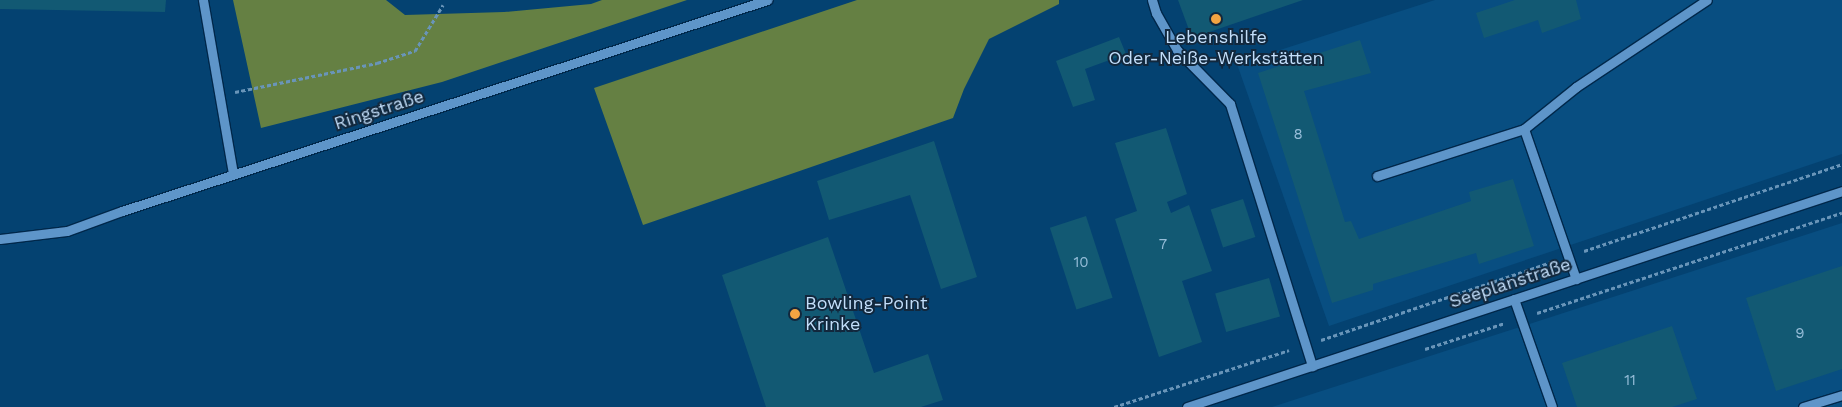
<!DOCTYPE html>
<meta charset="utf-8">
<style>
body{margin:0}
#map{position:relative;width:1842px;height:407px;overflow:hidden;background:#044271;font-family:"Work Sans",sans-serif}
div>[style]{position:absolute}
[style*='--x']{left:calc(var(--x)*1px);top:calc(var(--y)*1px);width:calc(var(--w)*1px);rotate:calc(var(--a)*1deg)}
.built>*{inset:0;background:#084e81}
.forest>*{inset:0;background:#658043}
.building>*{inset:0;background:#125973;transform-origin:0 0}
.path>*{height:3px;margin-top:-1.5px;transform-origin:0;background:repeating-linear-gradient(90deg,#6995b9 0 4px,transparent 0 6.5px)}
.roads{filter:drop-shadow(1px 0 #00284b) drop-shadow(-1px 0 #00284b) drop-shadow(0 1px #00284b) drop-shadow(0 -1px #00284b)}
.minor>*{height:9px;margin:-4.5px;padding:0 4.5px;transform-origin:4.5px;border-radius:4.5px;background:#5e95c9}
.dots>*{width:14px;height:14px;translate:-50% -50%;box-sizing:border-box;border:2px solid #12283d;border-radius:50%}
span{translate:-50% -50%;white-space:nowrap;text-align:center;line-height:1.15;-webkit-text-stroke:4px #12283d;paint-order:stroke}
.number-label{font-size:15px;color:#96bdd8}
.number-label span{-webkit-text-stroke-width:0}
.poi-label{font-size:18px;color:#c2defa}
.left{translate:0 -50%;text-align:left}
.street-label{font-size:18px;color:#c2defa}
</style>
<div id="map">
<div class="built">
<i style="clip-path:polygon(1435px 0,1842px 0,1842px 154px,1329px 326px,1237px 64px)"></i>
<i style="clip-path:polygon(1842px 223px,1842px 407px,1272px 407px)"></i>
</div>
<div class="forest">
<i style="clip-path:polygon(233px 0,386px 0,405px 15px,504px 12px,591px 4px,602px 0,687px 0,442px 82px,261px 128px)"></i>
<i style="clip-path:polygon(857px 0,1059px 0,1059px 4px,989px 39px,964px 89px,953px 118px,643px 225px,594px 88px)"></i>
</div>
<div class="building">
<i style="clip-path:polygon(0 0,166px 0,165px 12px,0 9px)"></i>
<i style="clip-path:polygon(1178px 0,1303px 0,1192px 38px)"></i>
<i style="clip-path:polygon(1515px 0,1576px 0,1581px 19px,1542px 33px,1538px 20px,1484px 38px,1476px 13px)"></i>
<i style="clip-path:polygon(1119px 37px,1126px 54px,1085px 69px,1095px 100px,1073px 107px,1056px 61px)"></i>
<i style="clip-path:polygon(1360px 40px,1371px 73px,1304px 91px,1345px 222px,1351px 221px,1359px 239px,1471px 201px,1469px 192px,1513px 179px,1534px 246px,1479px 264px,1476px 253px,1373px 284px,1373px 290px,1332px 303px,1258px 73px)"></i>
<i style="clip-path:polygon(1166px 128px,1187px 194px,1167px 202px,1171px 213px,1189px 205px,1212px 271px,1182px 281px,1202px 342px,1159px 357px,1115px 219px,1137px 211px,1115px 143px)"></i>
<i style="clip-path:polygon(934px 141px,977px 277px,941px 289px,910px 195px,829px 220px,817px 181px)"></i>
<i style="left:1243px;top:199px;width:40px;height:34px;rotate:72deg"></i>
<i style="left:1086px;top:216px;width:86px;height:38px;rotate:72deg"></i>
<i style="clip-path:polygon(828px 237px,874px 373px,928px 354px,943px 400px,921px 407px,766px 407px,722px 275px)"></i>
<i style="clip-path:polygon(1842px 266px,1842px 369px,1776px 391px,1746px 298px)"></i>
<i style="left:1269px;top:278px;width:40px;height:56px;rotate:74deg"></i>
<i style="clip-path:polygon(1672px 326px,1697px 399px,1672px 407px,1577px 407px,1562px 363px)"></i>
</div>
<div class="path">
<i style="--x:235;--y:92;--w:145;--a:-11.5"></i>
<i style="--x:377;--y:63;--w:40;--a:-18"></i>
<i style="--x:415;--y:51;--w:54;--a:-58.7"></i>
<i style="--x:1584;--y:251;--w:272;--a:-18.6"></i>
<i style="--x:1537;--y:313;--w:321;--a:-18.2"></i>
<i style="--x:1321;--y:340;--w:244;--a:-18.7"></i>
<i style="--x:1425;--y:349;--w:84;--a:-18"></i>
<i style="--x:1114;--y:407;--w:184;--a:-18"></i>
</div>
<div class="roads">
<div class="minor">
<i style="--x:203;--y:0;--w:177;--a:80.2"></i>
<i style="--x:1152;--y:0;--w:14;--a:73"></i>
<i style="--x:1156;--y:13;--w:43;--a:60.4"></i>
<i style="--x:1177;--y:50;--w:76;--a:45.5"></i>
<i style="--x:1230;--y:104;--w:275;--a:72.6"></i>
<i style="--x:1524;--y:129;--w:67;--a:-38.9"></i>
<i style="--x:1576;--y:87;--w:157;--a:-33.6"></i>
<i style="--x:1377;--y:176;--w:154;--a:-17.7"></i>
<i style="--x:1524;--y:129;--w:159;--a:70.9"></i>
<i style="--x:0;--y:239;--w:67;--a:-6.8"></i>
<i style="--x:67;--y:231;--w:59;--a:-20"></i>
<i style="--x:122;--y:211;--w:679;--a:-18.11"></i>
<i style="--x:1514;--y:299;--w:114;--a:70.6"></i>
<i style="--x:1187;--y:407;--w:690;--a:-18.25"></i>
<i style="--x:1803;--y:407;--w:41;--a:-17.1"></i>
</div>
</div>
<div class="dots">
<i style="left:1216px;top:19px;background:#f3a442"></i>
<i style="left:795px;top:314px;background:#f3a442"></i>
</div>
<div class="number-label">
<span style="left:1298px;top:135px">8</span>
<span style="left:1163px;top:245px">7</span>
<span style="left:1081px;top:263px">10</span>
<span style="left:1800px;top:334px">9</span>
<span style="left:1630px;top:381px">11</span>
</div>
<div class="poi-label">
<span style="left:1216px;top:48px">Lebenshilfe<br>Oder-Neiße-Werkstätten</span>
<span class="left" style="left:805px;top:314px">Bowling-Point<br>Krinke</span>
</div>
<div class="street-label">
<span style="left:379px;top:110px;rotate:-18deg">Ringstraße</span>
<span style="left:1510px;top:283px;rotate:-18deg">Seeplanstraße</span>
</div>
</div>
